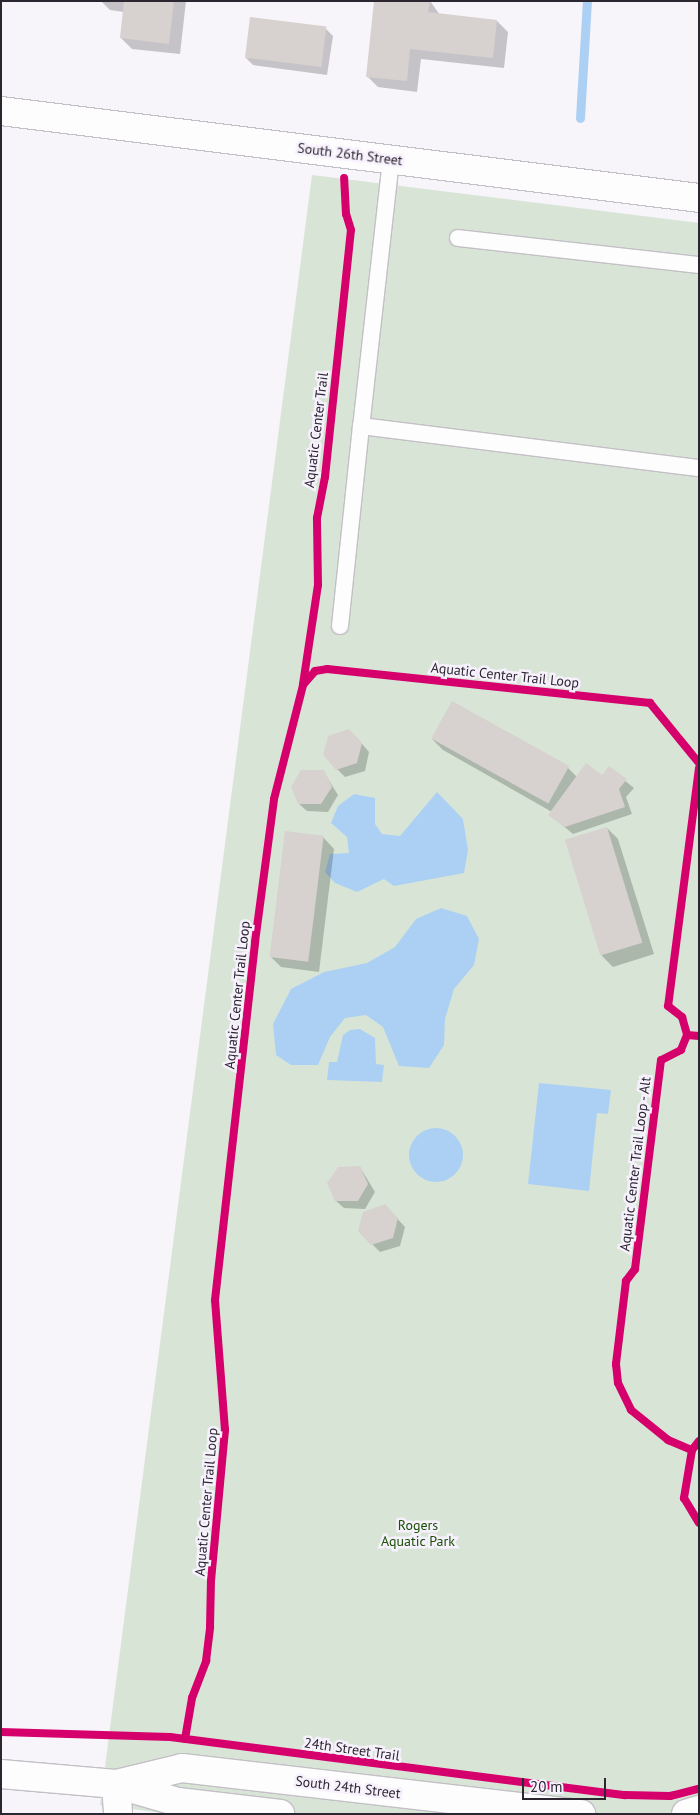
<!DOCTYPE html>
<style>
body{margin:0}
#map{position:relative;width:700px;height:1815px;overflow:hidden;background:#f7f4fa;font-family:"PT Sans",sans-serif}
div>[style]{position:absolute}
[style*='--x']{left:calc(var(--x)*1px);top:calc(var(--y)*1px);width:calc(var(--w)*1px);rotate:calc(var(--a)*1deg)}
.green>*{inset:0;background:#d8e5d6}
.water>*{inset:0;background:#acd0f4}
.round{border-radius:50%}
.shadow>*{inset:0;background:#0003}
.stream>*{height:9px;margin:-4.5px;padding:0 4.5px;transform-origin:4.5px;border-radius:4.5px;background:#acd0f4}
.building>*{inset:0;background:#d7d1cf;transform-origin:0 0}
.roads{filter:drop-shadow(1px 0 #c3bfc6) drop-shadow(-1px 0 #c3bfc6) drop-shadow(0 1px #c3bfc6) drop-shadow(0 -1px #c3bfc6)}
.service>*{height:16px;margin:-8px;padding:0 8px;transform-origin:8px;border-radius:8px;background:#fefdfe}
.minor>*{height:28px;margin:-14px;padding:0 14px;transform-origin:14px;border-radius:14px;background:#fefdfe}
.tertiary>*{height:28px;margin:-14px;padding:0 14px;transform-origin:14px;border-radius:14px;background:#fefdfe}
.cycleway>*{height:8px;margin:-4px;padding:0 4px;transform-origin:4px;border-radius:4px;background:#d6006c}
span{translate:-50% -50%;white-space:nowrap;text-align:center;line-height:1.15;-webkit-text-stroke:5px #f7f1fd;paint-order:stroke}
.street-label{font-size:14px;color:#2c2631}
.park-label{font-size:14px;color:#185103}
.frame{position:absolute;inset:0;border:2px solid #2c2631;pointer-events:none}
.scale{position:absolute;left:522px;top:1778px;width:84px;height:22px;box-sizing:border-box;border:2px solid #2c2631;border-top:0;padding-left:6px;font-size:15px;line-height:18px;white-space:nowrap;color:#2c2631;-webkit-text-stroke:4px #f7f1fd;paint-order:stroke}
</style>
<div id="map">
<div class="green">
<i style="clip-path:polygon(312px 175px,699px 223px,699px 1814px,171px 1814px,100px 1805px)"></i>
</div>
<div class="water">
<i style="clip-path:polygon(437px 792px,463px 819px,468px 850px,464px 873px,394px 886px,384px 879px,357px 892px,335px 883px,325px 872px,330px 854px,349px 853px,347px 837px,331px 823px,338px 806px,354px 794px,375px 798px,375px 824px,382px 834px,400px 836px)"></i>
<i style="clip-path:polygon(441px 908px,467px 916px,479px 939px,474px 965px,454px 989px,445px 1019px,444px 1045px,429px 1068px,399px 1066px,383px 1027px,366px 1015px,345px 1018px,330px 1037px,318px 1065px,291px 1065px,276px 1055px,273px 1024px,291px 989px,324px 972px,367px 963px,395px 947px,416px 919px)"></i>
<i style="clip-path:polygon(360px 1029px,375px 1038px,376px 1064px,384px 1065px,382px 1082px,327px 1080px,329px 1062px,337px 1062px,343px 1035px,350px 1030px)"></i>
<i style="clip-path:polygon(539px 1083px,611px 1090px,608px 1114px,597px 1113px,589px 1191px,528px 1184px)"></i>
<i class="round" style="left:409px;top:1128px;width:54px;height:54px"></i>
</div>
<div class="shadow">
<i style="clip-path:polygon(101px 1px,186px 1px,180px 54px,132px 49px,121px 38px,124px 12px,110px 10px)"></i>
<i style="clip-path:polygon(430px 1px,440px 15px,497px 21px,508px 32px,504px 68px,421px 59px,417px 92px,378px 87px,367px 76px)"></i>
<i style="clip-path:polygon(325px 28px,333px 36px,327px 75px,253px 65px,246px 58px)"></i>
<i style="clip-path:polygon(357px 738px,369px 752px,365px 771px,345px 777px,337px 769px)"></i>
<i style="clip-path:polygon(432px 739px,568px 768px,577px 777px,602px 777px,609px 768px,634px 788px,626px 797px,632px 814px,573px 834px,550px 815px,552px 812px,443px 750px)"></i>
<i style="clip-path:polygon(323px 771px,338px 795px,328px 812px,307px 811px,299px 804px)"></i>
<i style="clip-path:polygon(607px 828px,618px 839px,654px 954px,613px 967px,602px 956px)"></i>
<i style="clip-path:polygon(323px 837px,334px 849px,319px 972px,281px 967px,270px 956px)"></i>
<i style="clip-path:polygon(360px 1167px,375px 1192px,365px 1209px,344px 1208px,336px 1201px)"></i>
<i style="clip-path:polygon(392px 1213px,405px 1227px,400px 1246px,380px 1252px,372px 1244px)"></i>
</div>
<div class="stream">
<i style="--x:580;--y:118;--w:117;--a:-86.6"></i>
</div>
<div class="building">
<i style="clip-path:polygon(124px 1px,174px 1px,169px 44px,120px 38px)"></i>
<i style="clip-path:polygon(374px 1px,430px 1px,428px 12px,497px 20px,493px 58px,410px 49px,407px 81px,366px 77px)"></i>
<i style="left:250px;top:17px;width:77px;height:41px;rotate:7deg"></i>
<i style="left:452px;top:701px;width:134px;height:43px;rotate:29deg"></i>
<i style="clip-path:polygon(349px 729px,362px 743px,357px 763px,336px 770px,323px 755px,328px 736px)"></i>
<i style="clip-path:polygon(586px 763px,602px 775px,609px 766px,627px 779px,619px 789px,625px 807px,565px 827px,548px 815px)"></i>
<i style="clip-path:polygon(301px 770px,324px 770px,332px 787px,321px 804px,298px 804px,291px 787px)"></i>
<i style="left:607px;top:827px;width:121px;height:44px;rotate:73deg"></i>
<i style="left:285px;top:831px;width:39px;height:127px;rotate:7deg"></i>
<i style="clip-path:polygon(360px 1166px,368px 1184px,358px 1201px,335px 1201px,327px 1183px,338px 1167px)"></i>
<i style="clip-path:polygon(385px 1204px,398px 1218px,393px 1238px,371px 1245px,358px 1231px,363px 1212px)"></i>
</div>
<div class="roads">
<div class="service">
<i style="--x:391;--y:160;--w:268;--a:96.4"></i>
<i style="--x:361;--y:426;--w:341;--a:7.1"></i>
<i style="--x:458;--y:238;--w:243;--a:6.4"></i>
<i style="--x:340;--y:626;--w:201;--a:-84"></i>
</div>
<div class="minor">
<i style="--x:1;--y:1774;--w:115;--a:5"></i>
<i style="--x:116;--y:1784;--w:65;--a:16.2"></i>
<i style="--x:178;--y:1802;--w:103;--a:6.7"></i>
<i style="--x:116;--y:1784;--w:68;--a:-13.6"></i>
<i style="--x:182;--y:1768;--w:402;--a:6.6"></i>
<i style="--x:116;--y:1784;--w:30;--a:86"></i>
<i style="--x:686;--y:1814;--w:14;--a:-17"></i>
</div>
<div class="tertiary">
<i style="--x:1;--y:111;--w:703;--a:7.1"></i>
</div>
</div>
<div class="cycleway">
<i style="--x:303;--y:684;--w:100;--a:-81.4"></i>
<i style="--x:318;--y:585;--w:67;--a:-90.9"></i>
<i style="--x:317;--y:518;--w:42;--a:-79"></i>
<i style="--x:325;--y:477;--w:248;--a:-84"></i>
<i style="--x:351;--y:230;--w:17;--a:-107"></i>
<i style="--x:346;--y:214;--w:36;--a:-93"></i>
<i style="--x:699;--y:768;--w:240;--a:97.4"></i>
<i style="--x:668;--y:1006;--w:18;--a:38"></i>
<i style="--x:682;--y:1017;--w:19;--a:74"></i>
<i style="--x:687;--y:1035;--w:12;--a:5"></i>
<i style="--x:687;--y:1035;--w:16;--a:112"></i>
<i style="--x:681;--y:1050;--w:22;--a:153"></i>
<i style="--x:661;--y:1060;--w:211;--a:97.1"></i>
<i style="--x:635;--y:1269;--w:15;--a:127"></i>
<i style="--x:626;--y:1281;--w:84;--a:96.9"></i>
<i style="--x:616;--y:1364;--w:19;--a:84"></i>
<i style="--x:618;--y:1383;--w:30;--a:64"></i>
<i style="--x:631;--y:1410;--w:48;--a:39"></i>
<i style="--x:668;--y:1440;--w:26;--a:23"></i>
<i style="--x:699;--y:1441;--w:11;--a:128"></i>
<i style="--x:692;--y:1450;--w:49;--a:99.5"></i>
<i style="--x:684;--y:1498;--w:29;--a:59"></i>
<i style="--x:1;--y:1732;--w:169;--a:1.7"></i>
<i style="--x:170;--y:1737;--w:459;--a:7.3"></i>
<i style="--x:625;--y:1795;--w:45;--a:1.3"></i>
<i style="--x:670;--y:1796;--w:30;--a:-14"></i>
<i style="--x:185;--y:1739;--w:42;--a:-80.3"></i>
<i style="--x:192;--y:1698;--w:40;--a:-69"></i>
<i style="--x:206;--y:1661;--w:34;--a:-83"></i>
<i style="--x:210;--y:1627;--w:46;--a:-88.8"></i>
<i style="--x:211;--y:1581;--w:152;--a:-84.7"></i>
<i style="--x:225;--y:1430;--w:130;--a:-94.4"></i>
<i style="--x:215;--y:1300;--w:360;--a:-83.6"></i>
<i style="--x:255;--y:942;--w:144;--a:-82.4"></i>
<i style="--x:274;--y:799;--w:118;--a:-75.7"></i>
<i style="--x:303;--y:685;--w:18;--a:-49"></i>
<i style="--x:315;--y:671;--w:12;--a:-9"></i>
<i style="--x:327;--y:669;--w:325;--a:6"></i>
<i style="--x:650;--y:703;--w:77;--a:50.8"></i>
</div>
<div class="street-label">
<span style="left:350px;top:154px;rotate:7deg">South 26th Street</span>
<span style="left:316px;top:430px;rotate:-83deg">Aquatic Center Trail</span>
<span style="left:505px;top:675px;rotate:6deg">Aquatic Center Trail Loop</span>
<span style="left:237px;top:995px;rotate:-84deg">Aquatic Center Trail Loop</span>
<span style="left:635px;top:1164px;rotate:-83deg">Aquatic Center Trail Loop - Alt</span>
<span style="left:206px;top:1502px;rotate:-85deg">Aquatic Center Trail Loop</span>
<span style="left:352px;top:1749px;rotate:8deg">24th Street Trail</span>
<span style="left:348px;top:1787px;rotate:7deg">South 24th Street</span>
</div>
<div class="park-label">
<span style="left:418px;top:1533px">Rogers<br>Aquatic Park</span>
</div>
<div class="frame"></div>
<div class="scale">20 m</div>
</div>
